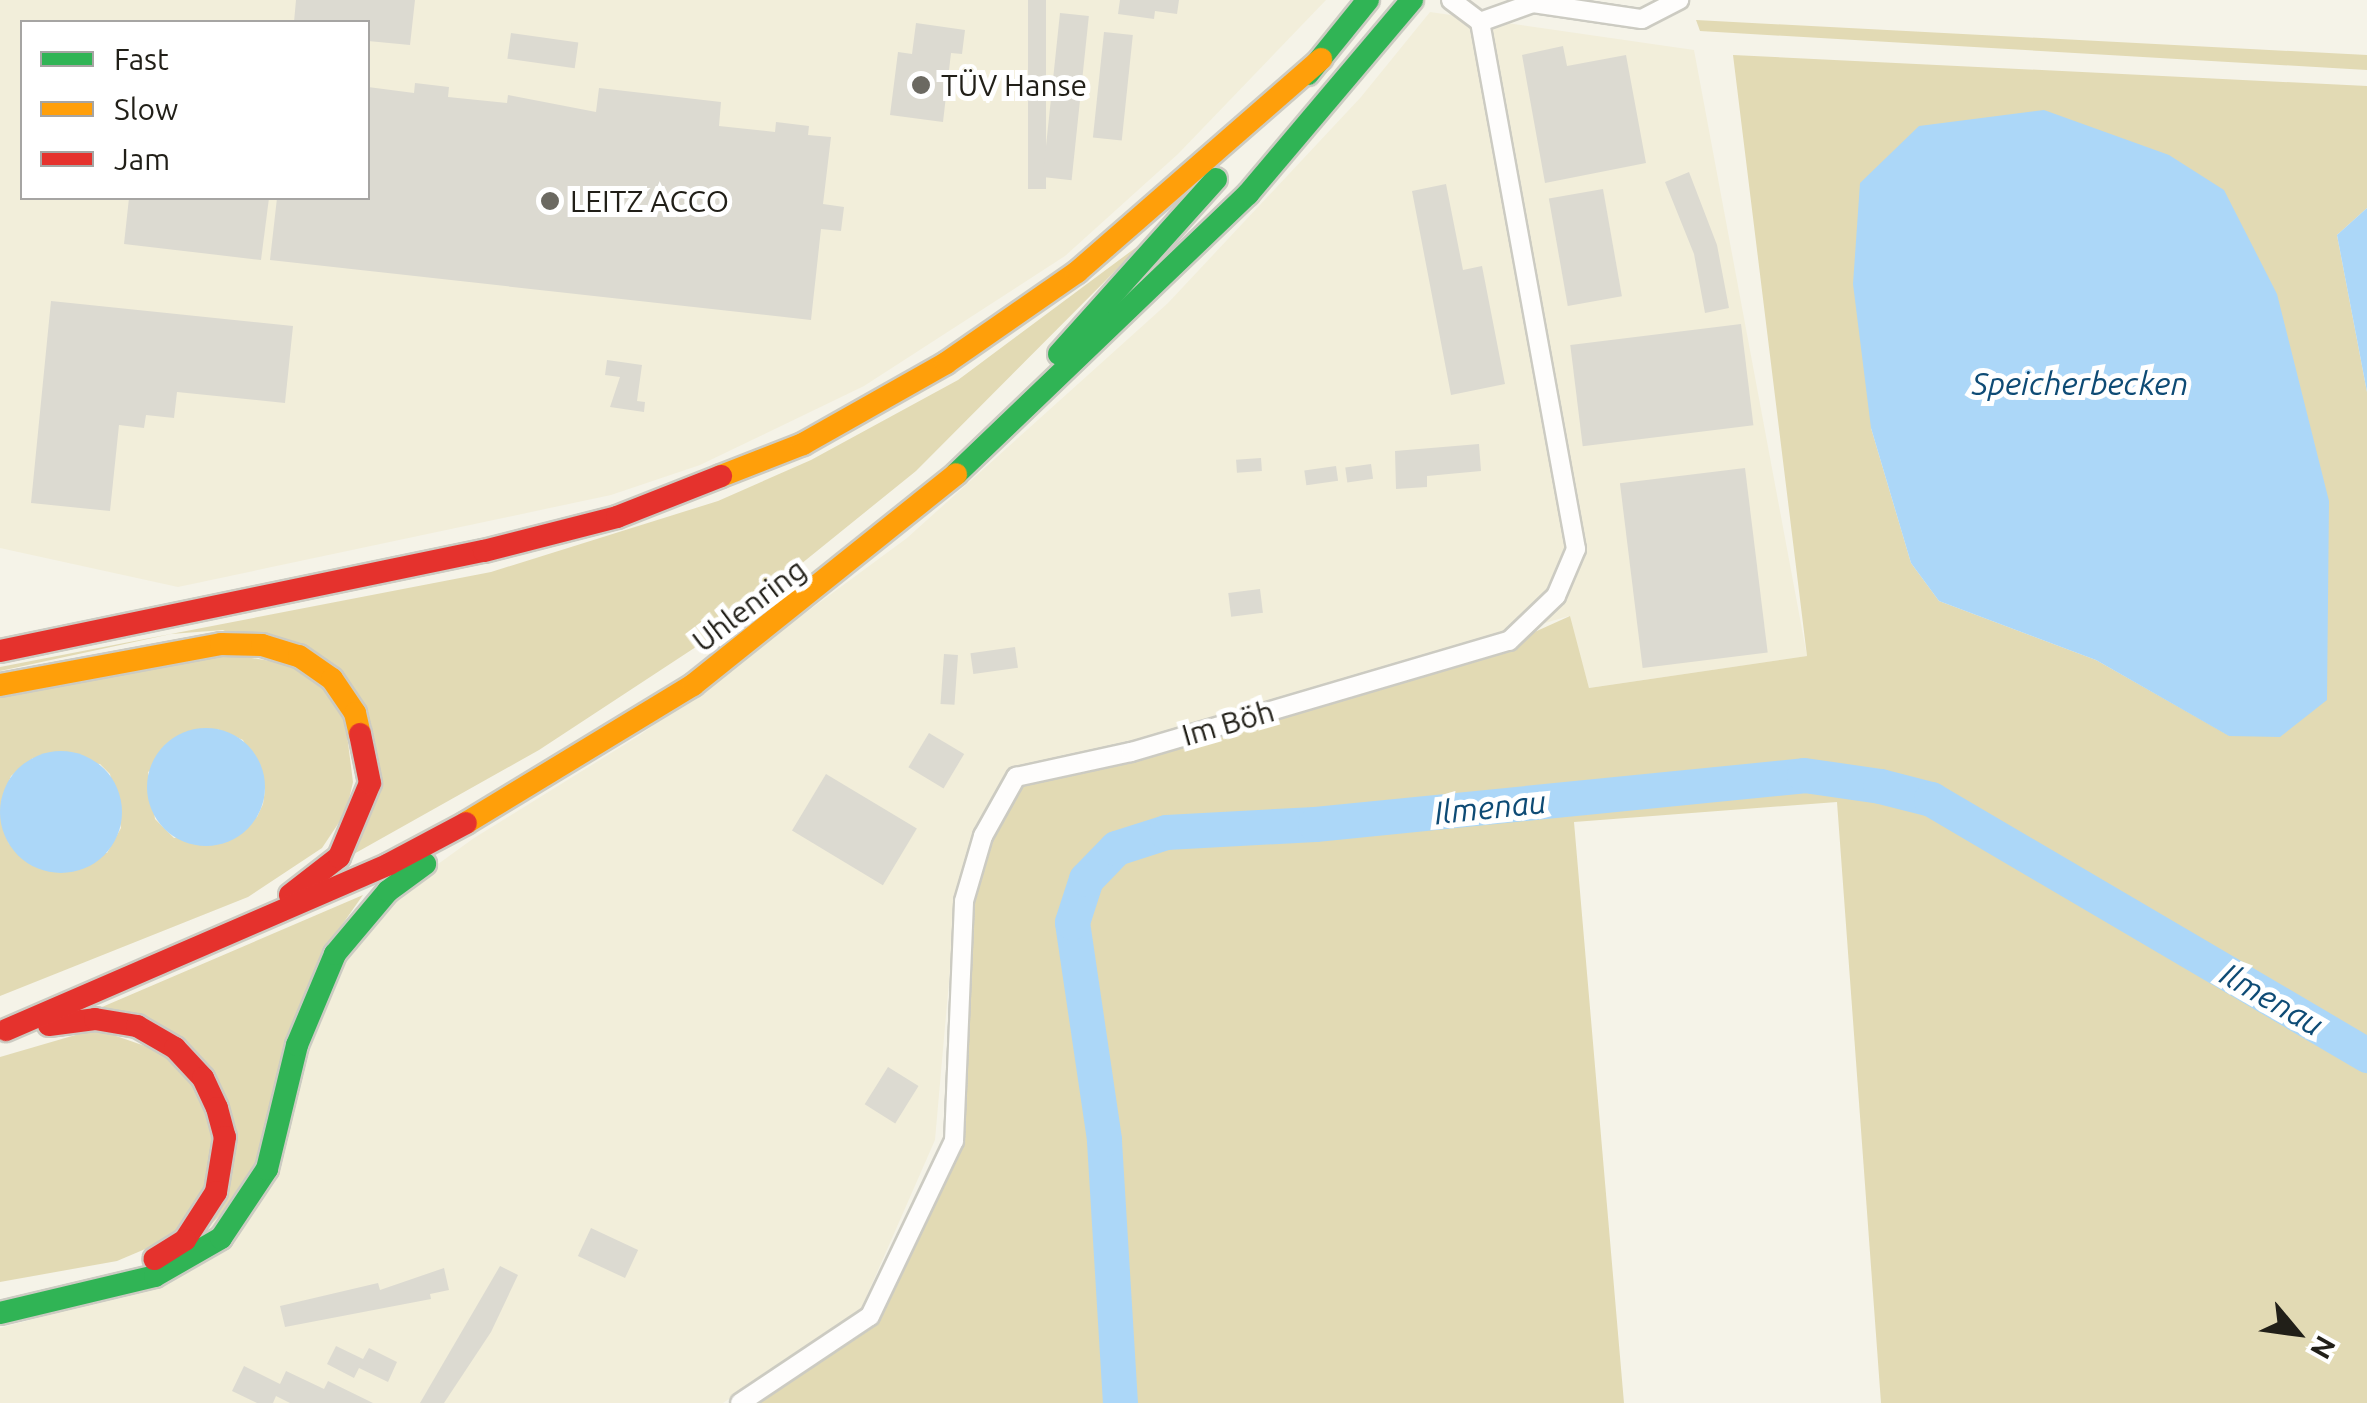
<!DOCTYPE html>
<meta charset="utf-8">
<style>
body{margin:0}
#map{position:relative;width:2367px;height:1403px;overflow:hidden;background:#f5f3e8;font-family:Ubuntu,sans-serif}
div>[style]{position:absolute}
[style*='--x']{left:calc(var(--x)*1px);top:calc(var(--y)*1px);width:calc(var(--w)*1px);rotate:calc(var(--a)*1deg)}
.built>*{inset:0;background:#f2eeda}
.green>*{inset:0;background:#e2dab4}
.water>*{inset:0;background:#acd7f8}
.round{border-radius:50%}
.river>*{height:35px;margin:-17.5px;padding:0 17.5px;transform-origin:17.5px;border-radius:17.5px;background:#acd7f8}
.building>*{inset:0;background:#dcdad1;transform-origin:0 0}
.roads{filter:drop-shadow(2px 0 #cccbc2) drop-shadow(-2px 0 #cccbc2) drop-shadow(0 2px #cccbc2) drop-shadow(0 -2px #cccbc2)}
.street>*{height:18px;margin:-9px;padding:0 9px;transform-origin:9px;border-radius:9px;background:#fefdfc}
.fast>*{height:22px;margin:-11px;padding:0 11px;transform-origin:11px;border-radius:11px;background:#30b455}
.slow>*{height:22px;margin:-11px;padding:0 11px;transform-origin:11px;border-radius:11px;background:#ff9f0a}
.jam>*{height:22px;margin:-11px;padding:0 11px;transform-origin:11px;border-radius:11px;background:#e5322d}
.dots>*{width:28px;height:28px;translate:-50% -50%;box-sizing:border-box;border:5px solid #fff;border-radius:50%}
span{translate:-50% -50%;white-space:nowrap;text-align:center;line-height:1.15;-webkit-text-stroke:10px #fff;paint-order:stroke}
.poi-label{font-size:30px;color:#211f18}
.left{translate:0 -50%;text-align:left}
.street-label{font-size:30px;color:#211f18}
.water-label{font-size:32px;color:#0e4b75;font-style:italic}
.legend{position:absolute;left:20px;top:20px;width:350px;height:180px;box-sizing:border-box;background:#fff;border:2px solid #a6a5a3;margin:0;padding:12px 18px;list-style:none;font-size:30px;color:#211f18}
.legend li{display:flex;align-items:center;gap:20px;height:50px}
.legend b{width:50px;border:2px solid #a6a5a3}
.north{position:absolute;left:2247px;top:1283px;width:100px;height:100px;-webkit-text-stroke:8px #fff;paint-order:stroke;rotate:119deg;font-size:28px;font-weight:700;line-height:40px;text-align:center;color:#211f18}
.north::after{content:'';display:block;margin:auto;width:35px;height:45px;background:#211f18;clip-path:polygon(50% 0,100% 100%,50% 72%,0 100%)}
</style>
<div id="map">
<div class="built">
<i style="clip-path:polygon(evenodd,0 0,1326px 0,1178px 154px,1065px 256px,864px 386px,700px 465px,611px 495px,178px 587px,0 548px,0 0,22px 22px,368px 22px,368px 198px,22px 198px,22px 22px)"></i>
<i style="clip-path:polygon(1430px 12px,1694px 50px,1807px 656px,1589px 688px,1569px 616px,1126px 745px,1007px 770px,977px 831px,956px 902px,935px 1140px,861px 1309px,723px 1403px,0 1403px,0 1328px,153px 1287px,307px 1045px,344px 960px,394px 896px,474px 838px,640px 735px,907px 538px,1168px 303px,1361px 97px)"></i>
</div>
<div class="green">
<i style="clip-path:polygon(1696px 20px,2367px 55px,2367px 70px,1700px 31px)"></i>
<i style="clip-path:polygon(evenodd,1733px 55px,2367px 86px,2367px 208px,2337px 235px,2367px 392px,2367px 1403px,1881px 1403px,1837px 802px,1574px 822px,1624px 1403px,752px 1403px,879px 1317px,960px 1142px,973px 906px,992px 843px,1022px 785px,1488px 653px,1570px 616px,1589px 688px,1807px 656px,1733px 55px,1871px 428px,2230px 736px,2096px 660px,1939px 601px,1911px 563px,1871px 428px)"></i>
<i style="clip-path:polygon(1146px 240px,916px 471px,708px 639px,539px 750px,352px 855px,364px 708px,223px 630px,171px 634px,0 671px,0 667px,491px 572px,718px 501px,811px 460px,958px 380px)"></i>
<i style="clip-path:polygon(evenodd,222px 653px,294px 665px,324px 686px,345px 719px,353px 782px,346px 812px,322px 848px,248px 897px,0 996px,0 695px,222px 653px,217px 729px,243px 740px,265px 790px,263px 804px,257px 817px,174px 838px,155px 819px,148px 772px,217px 729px,222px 653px,33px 758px,100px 764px,110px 774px,121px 828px,107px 853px,9px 844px,1px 802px,11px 776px,33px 758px)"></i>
<i style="clip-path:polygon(363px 895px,325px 949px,247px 1189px,206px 1229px,218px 1083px,102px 1007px)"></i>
<i style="clip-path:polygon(96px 1029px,171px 1055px,195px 1085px,213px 1137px,206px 1185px,173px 1234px,150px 1247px,117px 1261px,0 1282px,0 1057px)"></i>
</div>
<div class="water">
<i style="clip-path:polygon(2044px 110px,2169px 155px,2224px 190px,2277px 294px,2329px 501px,2327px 700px,2280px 737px,2229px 736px,2096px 660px,1939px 601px,1911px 563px,1871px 428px,1853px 284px,1860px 183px,1919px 126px)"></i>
<i style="clip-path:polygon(2367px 208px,2367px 392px,2337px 235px)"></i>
<i class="round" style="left:147px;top:728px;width:118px;height:118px"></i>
<i class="round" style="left:0;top:751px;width:122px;height:122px"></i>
</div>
<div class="river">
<i style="--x:1120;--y:1403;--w:264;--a:-93.5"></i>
<i style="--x:1104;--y:1139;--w:219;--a:-98.4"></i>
<i style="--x:1072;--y:922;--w:45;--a:-72"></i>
<i style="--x:1086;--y:879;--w:43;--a:-45.9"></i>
<i style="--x:1116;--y:848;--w:52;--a:-17.7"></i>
<i style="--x:1166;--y:832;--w:149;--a:-3.1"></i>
<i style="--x:1315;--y:824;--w:491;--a:-5.7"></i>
<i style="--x:1804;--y:775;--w:77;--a:8.2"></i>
<i style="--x:1880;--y:786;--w:53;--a:14.3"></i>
<i style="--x:1931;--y:799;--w:506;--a:30.42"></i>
</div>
<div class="building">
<i style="clip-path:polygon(296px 0,415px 0,410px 45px,368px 41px,368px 22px,294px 22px)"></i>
<i style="left:1028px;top:0;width:18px;height:189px"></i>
<i style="clip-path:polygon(1120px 0,1179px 0,1177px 14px,1155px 11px,1154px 19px,1118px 14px)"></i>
<i style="left:1060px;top:13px;width:29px;height:165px;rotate:6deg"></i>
<i style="clip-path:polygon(916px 23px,965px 30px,962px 54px,951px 53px,943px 122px,890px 115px,898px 52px,912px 54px)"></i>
<i style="left:1104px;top:32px;width:29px;height:106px;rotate:6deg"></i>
<i style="left:511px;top:33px;width:68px;height:26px;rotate:8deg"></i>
<i style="clip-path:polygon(1563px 46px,1567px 66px,1626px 55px,1646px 163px,1545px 183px,1522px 55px)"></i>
<i style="clip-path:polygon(415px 83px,449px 87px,448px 97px,507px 103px,508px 95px,596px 112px,599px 88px,721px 102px,719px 126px,775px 132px,776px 122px,809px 126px,808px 135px,831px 137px,823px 204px,844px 207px,841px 231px,821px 229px,811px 320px,270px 260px,277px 198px,368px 198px,368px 87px,414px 93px)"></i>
<i style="clip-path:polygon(1689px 172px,1717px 245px,1729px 308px,1705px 313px,1694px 254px,1665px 182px)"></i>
<i style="clip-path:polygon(1446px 184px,1463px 270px,1482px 266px,1505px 384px,1451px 395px,1412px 191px)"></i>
<i style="left:1603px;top:189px;width:109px;height:55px;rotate:80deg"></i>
<i style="clip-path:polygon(129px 198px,269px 198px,261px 260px,124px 244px)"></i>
<i style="clip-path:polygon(51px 301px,293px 326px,285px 403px,177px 392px,174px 418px,146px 415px,144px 428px,119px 425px,110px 511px,31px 503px)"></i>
<i style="left:1741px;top:324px;width:102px;height:172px;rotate:83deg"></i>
<i style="clip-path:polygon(607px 360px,642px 365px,637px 401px,645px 402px,644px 412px,610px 407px,620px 377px,605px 375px)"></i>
<i style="clip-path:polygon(1479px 444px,1481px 471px,1427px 476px,1427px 487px,1396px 489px,1395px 451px)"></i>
<i style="left:1261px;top:458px;width:13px;height:25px;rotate:86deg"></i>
<i style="left:1371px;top:464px;width:15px;height:26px;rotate:82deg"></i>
<i style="left:1336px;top:466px;width:15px;height:32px;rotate:82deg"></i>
<i style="left:1745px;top:468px;width:186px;height:126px;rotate:83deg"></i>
<i style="left:1260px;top:589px;width:24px;height:32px;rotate:83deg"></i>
<i style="left:1015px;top:647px;width:21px;height:45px;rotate:82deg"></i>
<i style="left:944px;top:654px;width:14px;height:50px;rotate:4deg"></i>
<i style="left:929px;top:733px;width:41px;height:40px;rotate:31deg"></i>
<i style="left:826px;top:774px;width:106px;height:66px;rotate:31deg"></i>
<i style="left:888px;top:1067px;width:36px;height:44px;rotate:32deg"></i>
<i style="left:591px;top:1228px;width:52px;height:31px;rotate:25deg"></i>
<i style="clip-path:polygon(500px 1266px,518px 1275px,491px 1332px,444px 1403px,420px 1403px)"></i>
<i style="clip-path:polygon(444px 1268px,449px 1290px,430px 1294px,431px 1299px,285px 1327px,280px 1306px,378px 1283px,380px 1290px)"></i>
<i style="clip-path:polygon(336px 1346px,363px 1359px,369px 1348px,397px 1362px,388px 1382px,359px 1368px,354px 1378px,327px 1364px)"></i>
<i style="clip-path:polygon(244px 1366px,280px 1384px,286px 1371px,324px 1389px,328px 1381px,373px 1403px,290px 1403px,276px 1396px,273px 1403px,257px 1403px,232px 1391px)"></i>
</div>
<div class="roads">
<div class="street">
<i style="--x:1451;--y:0;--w:36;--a:37"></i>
<i style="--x:1480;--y:22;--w:56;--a:-19.7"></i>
<i style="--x:1533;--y:3;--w:110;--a:8.4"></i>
<i style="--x:1642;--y:19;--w:42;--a:-27.2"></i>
<i style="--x:740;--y:1403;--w:156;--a:-33.8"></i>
<i style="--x:870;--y:1316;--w:194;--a:-64.4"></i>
<i style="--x:954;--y:1141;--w:240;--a:-87.6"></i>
<i style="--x:964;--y:901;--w:68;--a:-73.7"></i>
<i style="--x:983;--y:836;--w:68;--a:-60.8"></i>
<i style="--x:1016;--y:777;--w:118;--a:-12.3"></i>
<i style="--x:1131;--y:752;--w:394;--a:-16.4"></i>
<i style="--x:1509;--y:641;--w:65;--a:-43.8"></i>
<i style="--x:1556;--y:596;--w:51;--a:-66.9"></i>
<i style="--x:1576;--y:549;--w:536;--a:-100.32"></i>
</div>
<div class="fast">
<i style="--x:1308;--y:74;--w:95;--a:-51"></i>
<i style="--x:1059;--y:354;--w:235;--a:-48.1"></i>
<i style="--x:956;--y:474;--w:405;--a:-43.8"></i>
<i style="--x:1248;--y:194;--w:254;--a:-49.8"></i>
<i style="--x:0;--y:1313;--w:159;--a:-13.4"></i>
<i style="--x:155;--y:1276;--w:76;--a:-29.9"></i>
<i style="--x:221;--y:1238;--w:83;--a:-56.3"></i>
<i style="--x:267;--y:1169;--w:128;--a:-76.4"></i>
<i style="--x:297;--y:1045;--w:99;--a:-67.3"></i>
<i style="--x:335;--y:954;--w:82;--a:-49.9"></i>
<i style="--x:388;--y:891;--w:46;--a:-36.1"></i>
</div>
<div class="slow">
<i style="--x:721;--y:476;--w:88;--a:-21.3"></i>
<i style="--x:803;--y:444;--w:164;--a:-29.5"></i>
<i style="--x:946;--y:363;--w:160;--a:-34.8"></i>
<i style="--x:1077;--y:272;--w:324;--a:-41.1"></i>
<i style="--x:0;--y:685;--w:225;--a:-10.5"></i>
<i style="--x:221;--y:644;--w:41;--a:1.4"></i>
<i style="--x:262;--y:645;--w:39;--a:17"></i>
<i style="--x:299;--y:656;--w:40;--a:34.9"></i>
<i style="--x:332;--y:679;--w:41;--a:55.9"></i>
<i style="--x:355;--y:713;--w:22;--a:77"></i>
<i style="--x:466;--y:823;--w:266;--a:-31.3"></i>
<i style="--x:693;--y:685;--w:337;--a:-38.7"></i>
</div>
<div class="jam">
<i style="--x:0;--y:651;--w:494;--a:-11.7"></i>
<i style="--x:484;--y:551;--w:137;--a:-14.3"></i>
<i style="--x:617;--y:517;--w:112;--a:-21.5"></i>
<i style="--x:290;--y:895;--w:62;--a:-37.8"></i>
<i style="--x:339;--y:857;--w:80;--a:-67.3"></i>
<i style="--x:370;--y:783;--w:50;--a:-101.5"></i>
<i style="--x:49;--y:1025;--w:46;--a:-7.4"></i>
<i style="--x:95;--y:1019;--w:43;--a:9.5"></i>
<i style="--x:137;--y:1026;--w:44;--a:30.1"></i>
<i style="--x:175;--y:1048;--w:41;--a:47"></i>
<i style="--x:203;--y:1078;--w:33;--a:65"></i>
<i style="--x:217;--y:1108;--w:30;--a:75"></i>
<i style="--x:225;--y:1137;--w:56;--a:99.3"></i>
<i style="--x:216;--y:1192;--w:57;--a:122.9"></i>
<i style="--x:185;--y:1240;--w:36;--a:148"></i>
<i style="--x:6;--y:1030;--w:417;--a:-23.4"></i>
<i style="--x:389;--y:864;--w:87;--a:-28"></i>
</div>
</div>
<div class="dots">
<i style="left:921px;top:85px;background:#6b6961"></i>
<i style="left:550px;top:201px;background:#6b6961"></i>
</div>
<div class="poi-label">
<span class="left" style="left:941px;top:85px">TÜV Hanse</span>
<span class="left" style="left:570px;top:201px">LEITZ ACCO</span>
</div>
<div class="street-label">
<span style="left:749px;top:605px;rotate:-37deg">Uhlenring</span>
<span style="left:1228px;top:723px;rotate:-16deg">Im Böh</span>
</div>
<div class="water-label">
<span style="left:2080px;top:383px">Speicherbecken</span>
<span style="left:1490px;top:807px;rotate:-6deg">Ilmenau</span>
<span style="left:2272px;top:999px;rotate:30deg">Ilmenau</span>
</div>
<ul class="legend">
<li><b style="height:12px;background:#30b455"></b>Fast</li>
<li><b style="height:12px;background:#ff9f0a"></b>Slow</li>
<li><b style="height:12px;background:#e5322d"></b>Jam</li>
</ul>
<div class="north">N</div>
</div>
